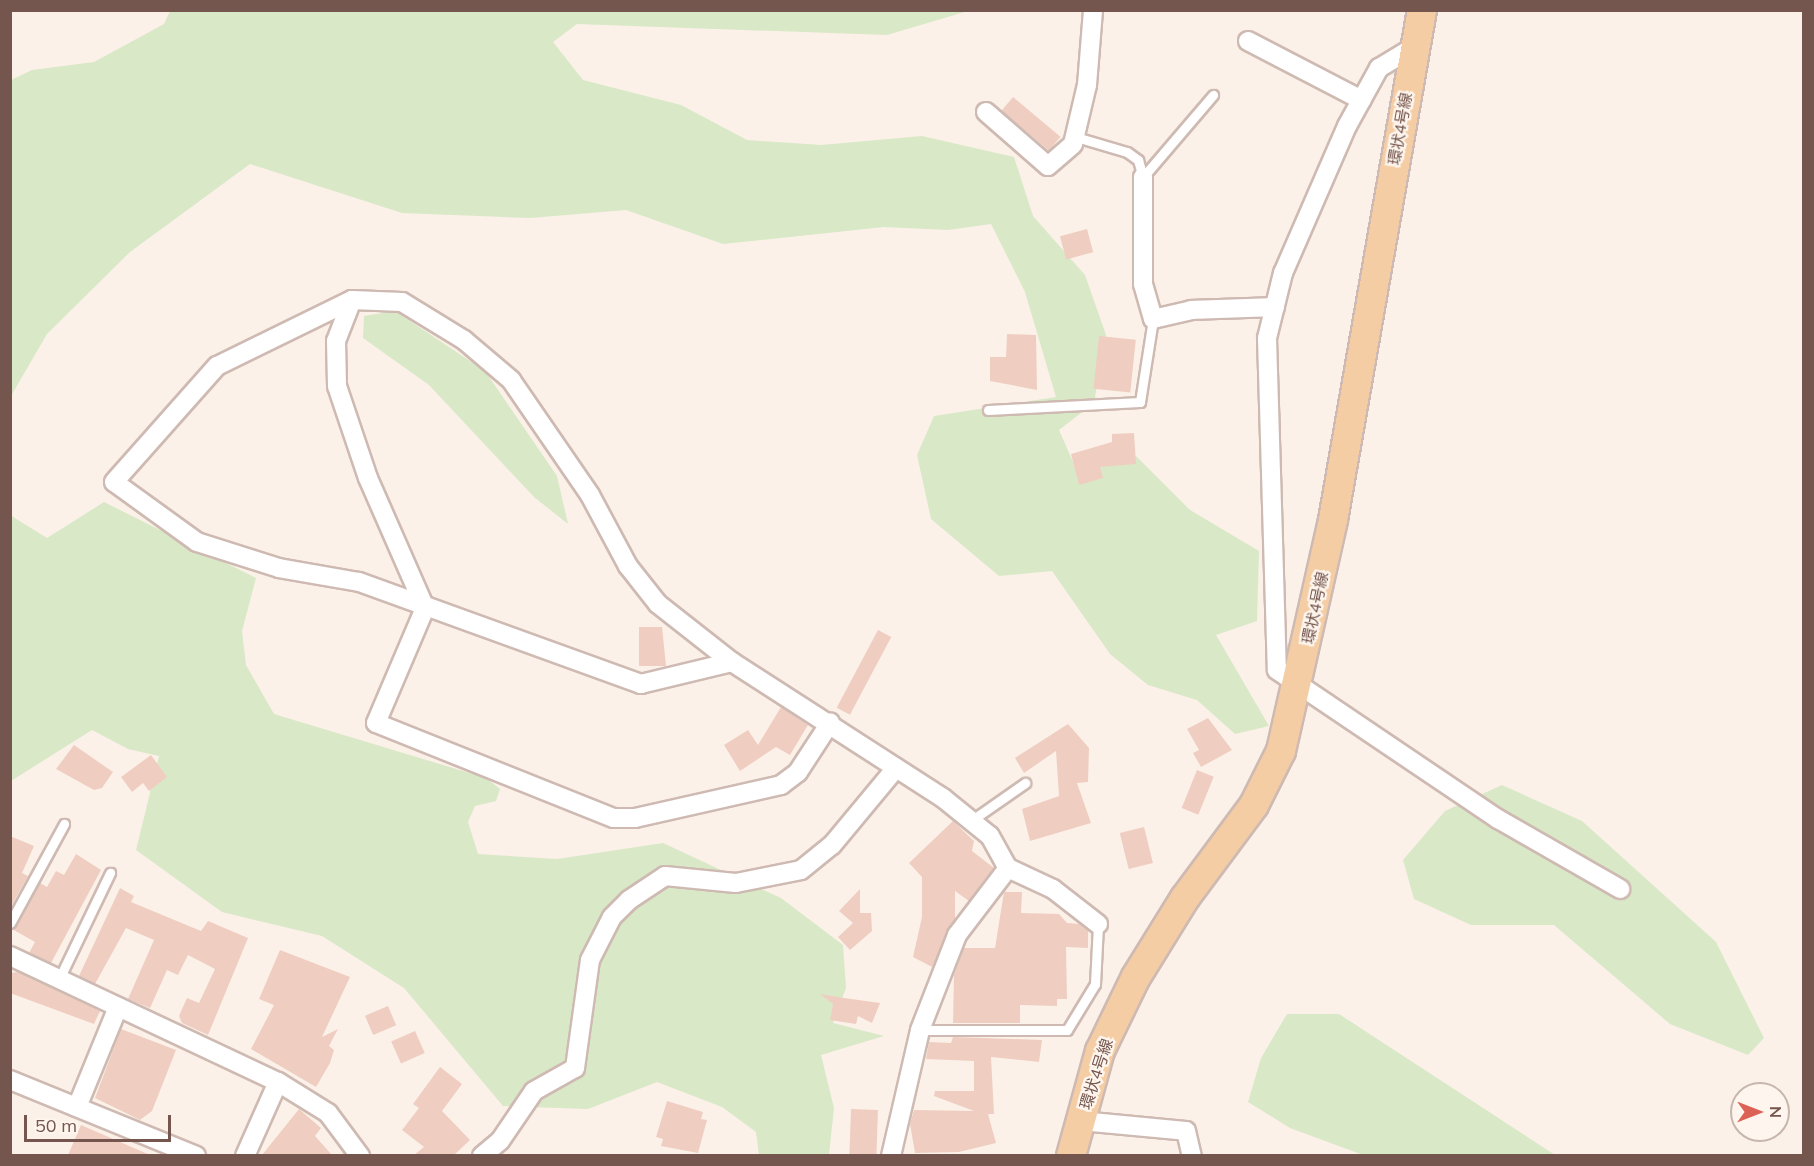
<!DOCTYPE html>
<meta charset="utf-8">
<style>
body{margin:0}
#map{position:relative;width:1814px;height:1166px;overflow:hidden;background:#fbf1e8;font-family:Mulish,"Noto Sans JP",sans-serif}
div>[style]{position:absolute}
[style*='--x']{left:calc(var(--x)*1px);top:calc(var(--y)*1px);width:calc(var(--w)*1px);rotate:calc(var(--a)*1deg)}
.green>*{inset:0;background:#d9e8c7}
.building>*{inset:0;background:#efcec1;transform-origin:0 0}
.roads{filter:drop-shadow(2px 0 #cebab2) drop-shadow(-2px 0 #cebab2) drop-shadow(0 2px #cebab2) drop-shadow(0 -2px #cebab2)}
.lane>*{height:9px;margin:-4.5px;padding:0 4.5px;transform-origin:4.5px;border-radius:4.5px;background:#fff}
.street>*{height:18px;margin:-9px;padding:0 9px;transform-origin:9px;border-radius:9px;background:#fff}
.primary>*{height:28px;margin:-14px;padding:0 14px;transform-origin:14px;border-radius:14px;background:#f5cda5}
span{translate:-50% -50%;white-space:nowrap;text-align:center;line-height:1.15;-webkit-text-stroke:4.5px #fef6ee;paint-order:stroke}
.street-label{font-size:16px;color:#74564e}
.frame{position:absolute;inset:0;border:12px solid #74564e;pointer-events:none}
.north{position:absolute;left:1730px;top:1082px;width:60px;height:60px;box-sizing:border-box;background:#fef6ee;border:2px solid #c7b6ae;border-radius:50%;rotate:90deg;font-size:16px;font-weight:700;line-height:24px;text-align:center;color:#74564e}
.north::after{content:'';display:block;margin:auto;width:21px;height:27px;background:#dc6256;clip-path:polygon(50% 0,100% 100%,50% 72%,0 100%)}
.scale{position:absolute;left:24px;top:1115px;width:147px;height:27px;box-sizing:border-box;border:3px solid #74564e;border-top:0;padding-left:8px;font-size:18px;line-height:21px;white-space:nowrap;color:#74564e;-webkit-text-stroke:4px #fef6ee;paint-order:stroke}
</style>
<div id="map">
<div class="green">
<i style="clip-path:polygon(170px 11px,968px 11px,887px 35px,577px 24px,553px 42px,583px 80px,681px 105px,747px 140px,821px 145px,922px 136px,1014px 157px,1033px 216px,1085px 275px,1106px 335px,1094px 403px,1059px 430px,1077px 471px,1136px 456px,1190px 510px,1259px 551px,1257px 621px,1216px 635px,1269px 726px,1235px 734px,1197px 700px,1148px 685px,1110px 654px,1052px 571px,999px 576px,931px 519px,917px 455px,934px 416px,1056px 397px,1025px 292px,991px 224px,948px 230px,884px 227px,723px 244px,626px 210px,530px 218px,402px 213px,250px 164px,130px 252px,47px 334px,11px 396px,11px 80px,32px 70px,94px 62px,164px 24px)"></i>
<i style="clip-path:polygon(395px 311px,485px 371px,557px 476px,568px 524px,534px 497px,429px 385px,363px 338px,364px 316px)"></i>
<i style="clip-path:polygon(104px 502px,256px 578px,242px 631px,246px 665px,274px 714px,486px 778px,500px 789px,496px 801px,475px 806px,468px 822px,478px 854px,557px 859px,663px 843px,781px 898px,843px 945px,846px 988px,833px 1023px,884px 1036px,821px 1055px,834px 1108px,829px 1155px,759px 1155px,756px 1132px,722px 1107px,657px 1082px,588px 1109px,503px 1106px,404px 988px,322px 936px,222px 912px,136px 850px,159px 756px,128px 749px,92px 730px,11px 781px,10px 515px,47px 538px)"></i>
<i style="clip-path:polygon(1502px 785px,1582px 821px,1716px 942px,1764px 1038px,1748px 1055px,1670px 1024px,1554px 925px,1471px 925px,1414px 899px,1403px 860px,1445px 811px)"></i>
<i style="clip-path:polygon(1287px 1014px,1339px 1014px,1555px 1155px,1363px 1155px,1290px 1128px,1248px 1102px,1261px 1058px)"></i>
</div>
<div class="building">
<i style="left:1013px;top:97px;width:62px;height:18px;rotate:40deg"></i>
<i style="left:1087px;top:229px;width:24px;height:28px;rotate:75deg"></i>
<i style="clip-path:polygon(1007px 334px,1036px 335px,1037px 390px,990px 381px,990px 357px,1006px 357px)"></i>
<i style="left:1099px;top:336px;width:37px;height:53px;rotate:6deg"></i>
<i style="clip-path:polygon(1134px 433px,1136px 464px,1100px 467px,1103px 478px,1079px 485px,1071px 454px,1112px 442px,1112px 434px)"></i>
<i style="clip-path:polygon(639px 627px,662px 627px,666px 666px,639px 666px)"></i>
<i style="left:878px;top:630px;width:15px;height:88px;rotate:28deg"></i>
<i style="clip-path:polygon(781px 707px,808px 725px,790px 755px,776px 747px,740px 771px,724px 745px,748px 730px,758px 745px)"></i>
<i style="clip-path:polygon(1208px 718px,1232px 750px,1201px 767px,1193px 753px,1199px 750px,1187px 729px)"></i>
<i style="clip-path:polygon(1068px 724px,1089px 748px,1088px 782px,1077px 783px,1091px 823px,1030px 841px,1022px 809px,1059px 796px,1056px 751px,1024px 773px,1015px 758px)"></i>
<i style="clip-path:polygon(74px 745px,113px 772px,102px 788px,94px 790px,56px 769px)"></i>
<i style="clip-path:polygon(151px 755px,167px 777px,149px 791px,143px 783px,132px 792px,121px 777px)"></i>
<i style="left:1197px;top:770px;width:18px;height:41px;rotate:22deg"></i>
<i style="clip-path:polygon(953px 821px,974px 841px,972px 851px,994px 868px,969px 901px,955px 891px,955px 919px,932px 967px,913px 957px,922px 917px,922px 877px,909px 863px)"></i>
<i style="left:1144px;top:827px;width:37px;height:25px;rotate:76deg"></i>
<i style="clip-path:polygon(10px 836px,34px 846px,22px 873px,28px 876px,10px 908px)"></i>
<i style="clip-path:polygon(76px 854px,101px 870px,51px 963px,29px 953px,35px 942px,12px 929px,40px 883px,47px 887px,56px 871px,64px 875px)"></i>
<i style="clip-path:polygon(120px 888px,134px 896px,131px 902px,201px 931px,208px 921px,248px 938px,208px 1035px,182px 1023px,179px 1016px,187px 998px,199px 1003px,215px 969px,188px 955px,178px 975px,167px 970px,150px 1008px,128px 999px,154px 940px,126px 928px,95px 984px,79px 976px)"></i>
<i style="clip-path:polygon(860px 889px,860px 913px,871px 913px,872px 931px,850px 950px,838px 937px,853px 923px,839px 911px)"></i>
<i style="clip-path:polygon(1004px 892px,1022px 892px,1021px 913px,1059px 914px,1067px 923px,1079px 924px,1088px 931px,1088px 948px,1066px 947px,1067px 999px,1057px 999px,1057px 1006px,1020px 1005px,1020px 1023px,953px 1023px,954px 975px,964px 948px,995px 948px)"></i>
<i style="clip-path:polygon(280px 950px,350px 977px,322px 1037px,338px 1029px,329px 1046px,334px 1050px,330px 1063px,316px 1087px,251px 1049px,274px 1005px,259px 999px)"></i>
<i style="clip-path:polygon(18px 972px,100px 1011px,94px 1024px,10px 993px,10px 973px)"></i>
<i style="clip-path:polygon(820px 994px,844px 998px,880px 1003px,872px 1023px,858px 1016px,856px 1024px,830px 1020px,833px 1004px)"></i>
<i style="left:388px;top:1006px;width:21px;height:25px;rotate:67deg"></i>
<i style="clip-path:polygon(121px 1029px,176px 1050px,152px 1111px,140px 1120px,95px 1098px)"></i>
<i style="left:415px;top:1031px;width:24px;height:26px;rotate:66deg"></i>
<i style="clip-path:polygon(953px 1037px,1042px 1040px,1039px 1062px,991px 1057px,994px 1114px,988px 1114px,996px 1143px,959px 1152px,915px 1153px,910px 1124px,914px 1110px,974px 1111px,934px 1096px,935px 1091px,974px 1091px,974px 1061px,926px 1059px,929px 1042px,951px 1043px)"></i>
<i style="clip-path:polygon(440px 1067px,462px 1084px,442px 1111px,470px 1140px,454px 1155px,414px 1155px,424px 1147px,402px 1130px,419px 1108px,413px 1104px)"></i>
<i style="clip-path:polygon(667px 1101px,703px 1112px,701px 1119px,707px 1120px,698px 1153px,661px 1146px,663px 1139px,656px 1137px)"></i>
<i style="clip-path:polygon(299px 1109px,321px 1128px,315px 1136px,332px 1155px,262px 1155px)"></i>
<i style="left:851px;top:1109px;width:27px;height:46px;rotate:2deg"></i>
<i style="clip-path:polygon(81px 1125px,150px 1155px,68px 1155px)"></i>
</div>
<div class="roads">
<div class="lane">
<i style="--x:1076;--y:137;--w:53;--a:16.4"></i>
<i style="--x:1127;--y:152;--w:14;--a:36"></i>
<i style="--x:1138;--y:160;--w:18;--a:74"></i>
<i style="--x:1143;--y:177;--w:108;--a:-49.5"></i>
<i style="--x:988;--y:410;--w:152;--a:-3"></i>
<i style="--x:1140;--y:402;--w:84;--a:-81.1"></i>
<i style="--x:972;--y:820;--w:65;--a:-34.9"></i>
<i style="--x:10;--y:923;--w:113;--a:-61.4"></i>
<i style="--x:59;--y:979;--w:118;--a:-64.3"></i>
<i style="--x:920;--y:1030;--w:147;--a:0"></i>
<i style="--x:1067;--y:1030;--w:54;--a:-58.7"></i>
<i style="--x:1095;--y:984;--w:60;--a:-87.1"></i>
</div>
<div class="street">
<i style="--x:1248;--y:41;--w:128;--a:27.4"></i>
<i style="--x:1414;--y:47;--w:41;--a:149"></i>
<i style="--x:1379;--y:68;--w:66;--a:118.9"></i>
<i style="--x:1347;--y:126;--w:160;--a:113.5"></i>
<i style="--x:1283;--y:273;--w:67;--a:103.8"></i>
<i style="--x:1267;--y:338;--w:332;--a:88.3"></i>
<i style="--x:1277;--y:670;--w:267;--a:34"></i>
<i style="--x:1498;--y:819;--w:141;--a:29.8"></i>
<i style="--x:986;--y:112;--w:82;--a:41.1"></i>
<i style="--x:1048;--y:166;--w:33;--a:-41"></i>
<i style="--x:1073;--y:144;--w:61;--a:-76.7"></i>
<i style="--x:1087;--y:85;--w:75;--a:-85.4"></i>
<i style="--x:1143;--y:177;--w:107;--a:90"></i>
<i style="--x:1143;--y:284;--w:36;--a:74"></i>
<i style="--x:1153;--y:319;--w:39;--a:-13"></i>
<i style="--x:1191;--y:310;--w:84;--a:-2"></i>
<i style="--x:352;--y:300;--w:44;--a:111.3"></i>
<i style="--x:336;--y:341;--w:45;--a:88.7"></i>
<i style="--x:337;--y:386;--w:97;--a:71.4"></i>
<i style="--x:368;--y:478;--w:142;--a:66.3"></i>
<i style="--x:425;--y:608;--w:125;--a:113.1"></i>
<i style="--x:376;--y:723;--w:256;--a:21.8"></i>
<i style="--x:614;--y:818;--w:21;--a:0"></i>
<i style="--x:635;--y:818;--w:150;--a:-12.7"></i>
<i style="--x:781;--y:785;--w:21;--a:-37"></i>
<i style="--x:798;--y:772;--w:59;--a:-56.9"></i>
<i style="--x:732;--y:662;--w:94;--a:166.4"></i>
<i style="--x:641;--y:684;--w:300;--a:-160.1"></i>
<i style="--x:359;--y:582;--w:81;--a:-170.1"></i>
<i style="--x:279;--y:568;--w:86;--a:-162.4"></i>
<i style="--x:197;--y:542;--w:102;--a:-144.1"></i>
<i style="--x:114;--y:482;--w:155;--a:-48.4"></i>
<i style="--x:217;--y:366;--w:150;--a:-26.1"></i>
<i style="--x:352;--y:300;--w:50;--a:2.3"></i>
<i style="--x:402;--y:302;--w:73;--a:31.5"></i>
<i style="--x:464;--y:340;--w:62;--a:40.4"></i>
<i style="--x:511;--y:380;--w:140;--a:55.5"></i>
<i style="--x:590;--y:495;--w:81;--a:61.8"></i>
<i style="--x:628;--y:566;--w:48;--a:51.7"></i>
<i style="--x:658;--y:604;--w:94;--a:38.1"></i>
<i style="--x:732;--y:662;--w:251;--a:32.8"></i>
<i style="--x:943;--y:798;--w:60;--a:39"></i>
<i style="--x:990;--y:836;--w:37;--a:61"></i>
<i style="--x:1008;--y:868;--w:50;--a:25"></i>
<i style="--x:1053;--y:889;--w:57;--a:37.9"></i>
<i style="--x:10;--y:956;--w:296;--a:25.2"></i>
<i style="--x:278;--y:1082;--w:59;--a:31.8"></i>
<i style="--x:328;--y:1113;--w:54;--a:53.3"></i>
<i style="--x:10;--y:1080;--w:201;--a:22.2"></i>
<i style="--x:77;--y:1107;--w:108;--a:-67.7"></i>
<i style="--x:1081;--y:1121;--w:105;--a:5.4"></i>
<i style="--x:1186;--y:1131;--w:26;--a:77"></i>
<i style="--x:245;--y:1156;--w:81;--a:-66"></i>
<i style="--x:482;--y:1156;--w:23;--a:-40"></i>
<i style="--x:500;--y:1141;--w:60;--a:-55.8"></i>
<i style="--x:534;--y:1091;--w:47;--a:-29.3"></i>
<i style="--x:575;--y:1068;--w:109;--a:-82.1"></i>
<i style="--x:590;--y:960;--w:48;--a:-62.9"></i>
<i style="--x:612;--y:917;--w:24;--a:-45"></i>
<i style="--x:629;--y:900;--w:43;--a:-33.7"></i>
<i style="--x:665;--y:876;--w:71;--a:5.6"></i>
<i style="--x:736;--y:883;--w:66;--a:-11.3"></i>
<i style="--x:801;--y:870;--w:40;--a:-39"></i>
<i style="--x:832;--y:845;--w:100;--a:-50.3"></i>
<i style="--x:891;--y:1156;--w:129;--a:-77"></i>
<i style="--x:920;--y:1030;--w:102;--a:-68.7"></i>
<i style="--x:957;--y:935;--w:84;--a:-52.7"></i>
</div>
<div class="primary">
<i style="--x:1071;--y:1156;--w:109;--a:-74.6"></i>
<i style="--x:1100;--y:1051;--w:82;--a:-64.1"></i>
<i style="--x:1136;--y:977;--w:93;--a:-58.2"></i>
<i style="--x:1185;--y:898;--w:116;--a:-53.4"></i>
<i style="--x:1254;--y:805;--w:60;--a:-63.4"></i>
<i style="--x:1281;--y:751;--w:237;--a:-77.3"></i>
<i style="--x:1333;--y:520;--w:518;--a:-80.1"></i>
</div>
</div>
<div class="street-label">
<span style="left:1400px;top:129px;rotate:-80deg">環状4号線</span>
<span style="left:1315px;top:608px;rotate:-78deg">環状4号線</span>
<span style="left:1096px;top:1074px;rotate:-72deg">環状4号線</span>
</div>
<div class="frame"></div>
<div class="north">N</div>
<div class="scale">50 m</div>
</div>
